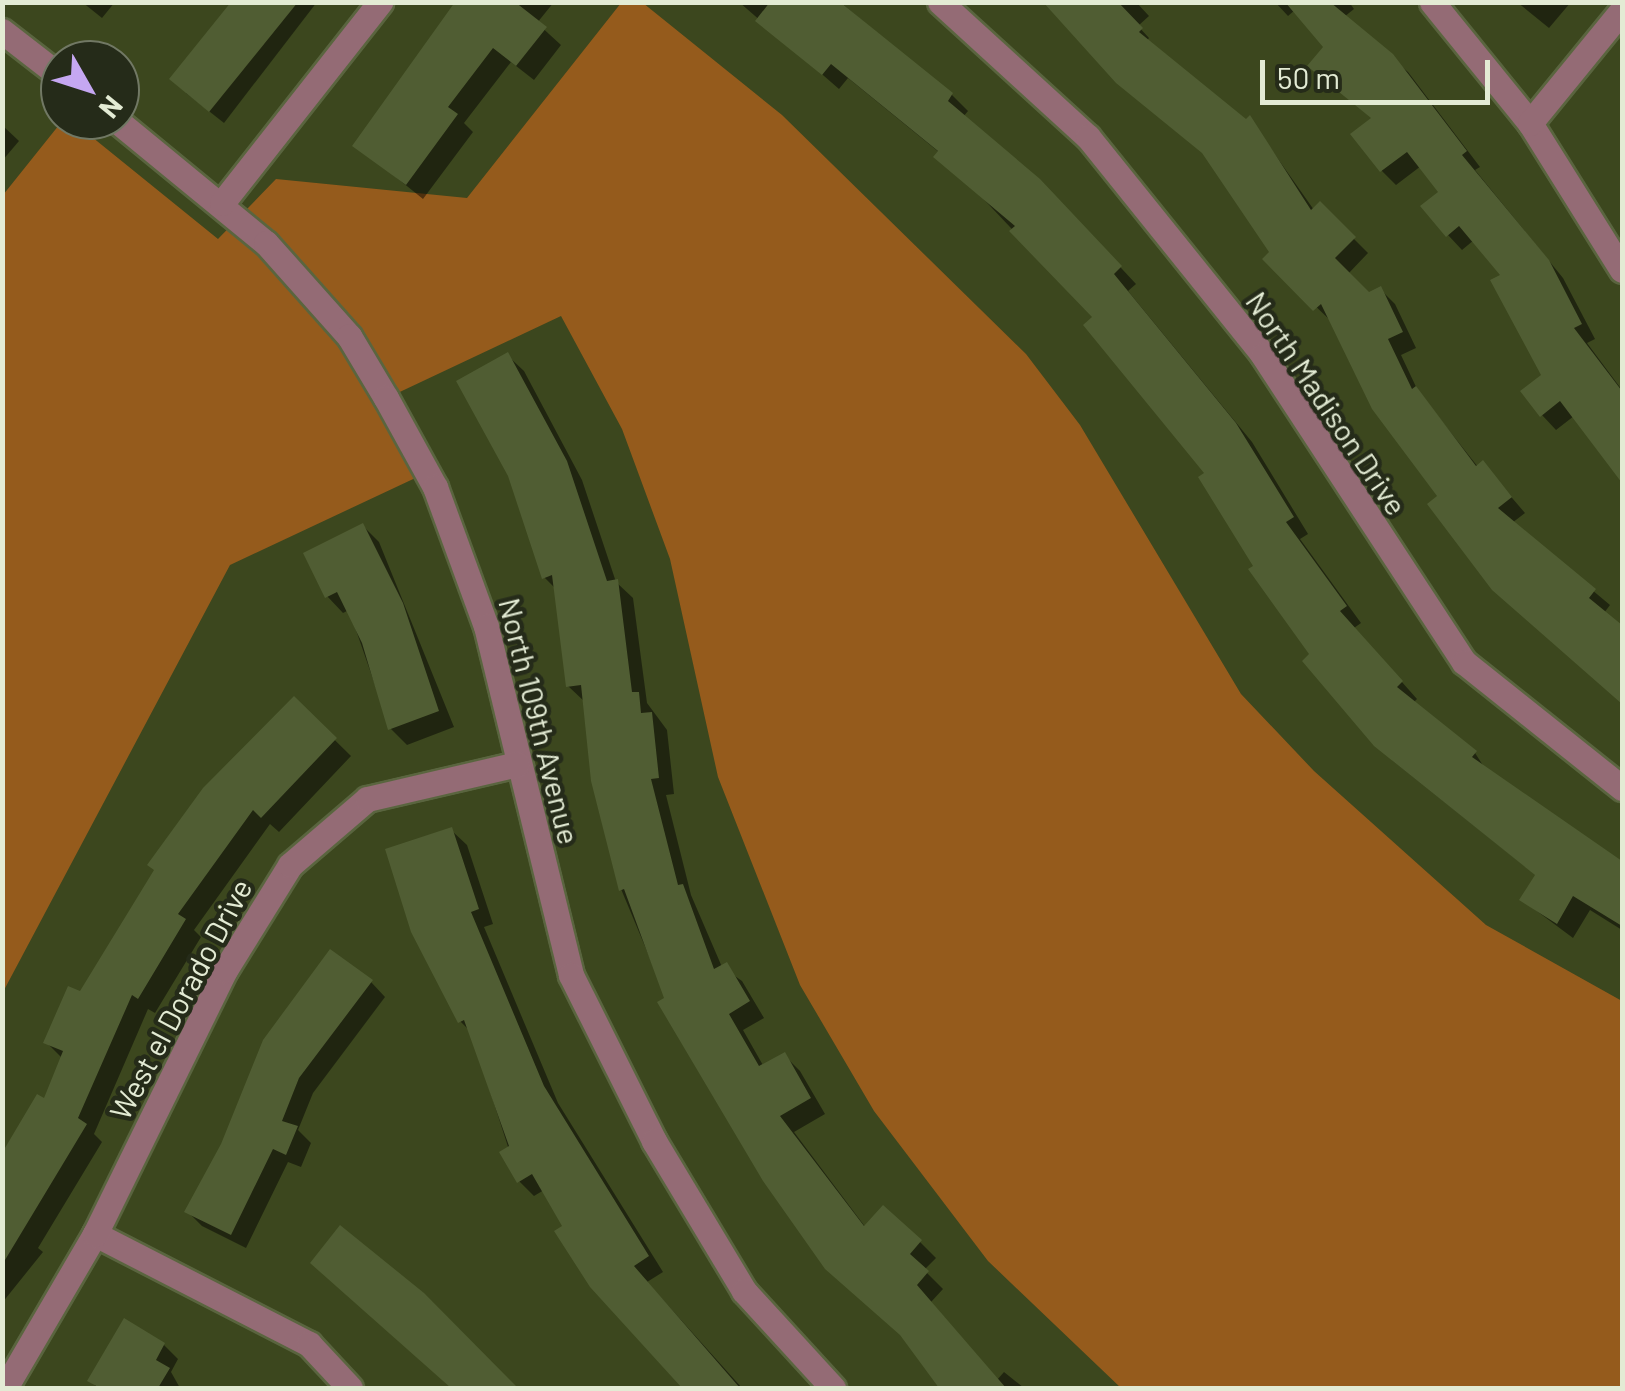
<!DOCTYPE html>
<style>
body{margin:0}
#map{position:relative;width:1625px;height:1391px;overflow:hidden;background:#3c471e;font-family:Barlow,sans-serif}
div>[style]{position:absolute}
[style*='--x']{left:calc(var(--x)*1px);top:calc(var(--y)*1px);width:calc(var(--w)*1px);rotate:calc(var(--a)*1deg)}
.green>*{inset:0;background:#955b1c}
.shadow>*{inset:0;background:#0007}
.building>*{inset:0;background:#505d33}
.roads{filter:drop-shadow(2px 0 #5a653f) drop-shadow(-2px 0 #5a653f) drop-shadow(0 2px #5a653f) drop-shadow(0 -2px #5a653f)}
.street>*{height:25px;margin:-12.5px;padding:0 12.5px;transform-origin:12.5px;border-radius:12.5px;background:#946b75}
span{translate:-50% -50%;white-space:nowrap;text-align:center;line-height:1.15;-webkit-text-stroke:9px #252b19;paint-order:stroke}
.street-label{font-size:30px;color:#e3ebd4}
.frame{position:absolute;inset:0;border:5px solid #e3ebd4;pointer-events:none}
.north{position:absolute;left:40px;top:40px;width:100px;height:100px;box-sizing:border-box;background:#252b19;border:2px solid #717864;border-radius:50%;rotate:129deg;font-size:28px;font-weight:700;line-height:40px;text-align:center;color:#e3ebd4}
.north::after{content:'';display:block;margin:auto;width:35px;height:45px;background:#c5a7f1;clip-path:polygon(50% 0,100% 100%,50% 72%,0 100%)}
.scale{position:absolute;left:1260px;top:60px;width:230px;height:45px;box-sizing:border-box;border:5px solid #e3ebd4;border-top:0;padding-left:12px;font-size:30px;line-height:35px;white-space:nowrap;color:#e3ebd4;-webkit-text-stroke:8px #252b19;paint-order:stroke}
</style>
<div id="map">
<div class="green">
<i style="clip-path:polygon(621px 3px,643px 3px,782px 115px,1026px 354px,1080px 425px,1241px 694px,1314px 771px,1486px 925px,1622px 1001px,1622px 1388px,1121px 1388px,988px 1261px,874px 1111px,800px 985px,718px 777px,670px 559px,622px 429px,561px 316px,387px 398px,426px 473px,230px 565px,3px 992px,3px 195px,63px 120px,71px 120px,218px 239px,276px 179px,467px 198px)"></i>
</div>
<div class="shadow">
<i style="clip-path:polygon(82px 2px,115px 2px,102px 18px)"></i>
<i style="clip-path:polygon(233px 2px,317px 2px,224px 123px,186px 93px)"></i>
<i style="clip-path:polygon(460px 2px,554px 2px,537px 23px,561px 45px,534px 80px,511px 62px,464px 123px,473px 132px,423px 199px,356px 145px)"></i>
<i style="clip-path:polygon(739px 2px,840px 2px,952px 95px,968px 111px,963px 117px,1056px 198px,1136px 284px,1128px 291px,1252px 442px,1308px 534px,1300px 539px,1361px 623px,1354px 628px,1417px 699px,1413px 703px,1475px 753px,1488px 773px,1622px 864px,1622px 930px,1590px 910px,1573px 938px,1522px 900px,1537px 876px,1393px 761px,1313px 655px,1207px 474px,1096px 318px,940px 153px,848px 78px,839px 89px)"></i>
<i style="clip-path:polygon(1047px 2px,1136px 2px,1149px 16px,1138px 26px,1149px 38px,1118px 77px)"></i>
<i style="clip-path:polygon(1275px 2px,1349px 2px,1354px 9px,1344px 17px,1408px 72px,1480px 167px,1475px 170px,1563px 278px,1595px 339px,1587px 343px,1622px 390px,1622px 476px,1574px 416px,1556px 430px,1542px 415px,1544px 376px,1504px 276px,1474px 240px,1462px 250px,1448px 235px,1441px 192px,1421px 166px,1396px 185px,1382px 171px,1373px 119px,1326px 47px,1295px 10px,1288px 16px)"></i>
<i style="clip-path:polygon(1517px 2px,1571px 2px,1549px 28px)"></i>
<i style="clip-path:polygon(1250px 119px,1314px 210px,1320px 205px,1368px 253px,1348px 274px,1369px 295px,1380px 289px,1395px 304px,1416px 348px,1401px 355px,1418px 391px,1478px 467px,1483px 464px,1525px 513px,1512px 523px,1610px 605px,1604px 613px,1622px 628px,1622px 702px,1510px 604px,1332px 322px,1266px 259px,1272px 252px,1245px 122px)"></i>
<i style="clip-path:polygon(2px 125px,19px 141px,2px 161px)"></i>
<i style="clip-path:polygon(508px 356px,524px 371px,582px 480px,616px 582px,633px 598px,647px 703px,667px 730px,674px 794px,666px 795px,691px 895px,722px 967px,742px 981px,764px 1018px,743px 1030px,764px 1067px,784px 1055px,800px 1071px,825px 1114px,794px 1132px,866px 1228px,920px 1242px,936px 1258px,924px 1270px,943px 1289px,931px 1302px,997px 1380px,1004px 1372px,1024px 1388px,944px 1388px,667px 999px,621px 889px,586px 703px,568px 686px,557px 590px,544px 577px)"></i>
<i style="clip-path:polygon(363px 526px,379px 542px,454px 727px,407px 745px,390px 728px,349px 610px,343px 613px,327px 596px)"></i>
<i style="clip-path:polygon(294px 700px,351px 756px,279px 832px,270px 824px,194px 930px,201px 937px,155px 1013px,148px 1009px,94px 1134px,102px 1142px,38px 1248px,43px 1252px,2px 1303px,2px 1158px,45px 1102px,63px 1059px,46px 1042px)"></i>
<i style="clip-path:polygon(451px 830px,467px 845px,493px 924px,484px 927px,558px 1103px,663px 1272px,647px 1282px,742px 1388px,683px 1388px,544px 1190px,534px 1196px,519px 1181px,471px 1032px,460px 1021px)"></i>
<i style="clip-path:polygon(371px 982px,385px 997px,313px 1093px,298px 1130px,311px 1143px,301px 1167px,288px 1162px,246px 1248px,202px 1226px,187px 1211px)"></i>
<i style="clip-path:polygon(164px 1345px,178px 1359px,171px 1372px,180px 1388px,98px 1388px,90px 1381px)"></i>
</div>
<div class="building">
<i style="clip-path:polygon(231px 2px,298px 2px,209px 112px,169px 79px)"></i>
<i style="clip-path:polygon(455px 2px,515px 2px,547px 27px,516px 66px,493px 48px,448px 107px,458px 114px,406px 185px,352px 146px)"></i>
<i style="clip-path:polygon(770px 2px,840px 2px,953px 93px,948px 101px,1040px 179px,1122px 266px,1114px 274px,1236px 423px,1294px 517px,1286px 522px,1347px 606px,1340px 611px,1403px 681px,1397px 687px,1477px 751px,1472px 757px,1622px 861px,1622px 926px,1573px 896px,1557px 924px,1519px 900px,1535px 875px,1374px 746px,1302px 661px,1309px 654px,1248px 569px,1253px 566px,1198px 477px,1204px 473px,1083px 325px,1092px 317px,1009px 231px,1015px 226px,933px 157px,938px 151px,831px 64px,822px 75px,755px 21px)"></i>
<i style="clip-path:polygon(1043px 2px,1118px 2px,1143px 28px,1139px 32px,1246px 119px,1250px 115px,1311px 210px,1320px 201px,1356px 237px,1335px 258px,1369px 292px,1381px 286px,1403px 332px,1388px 339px,1412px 389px,1416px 386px,1476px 466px,1483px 460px,1512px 497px,1498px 508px,1596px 589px,1589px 598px,1622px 625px,1622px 704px,1492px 590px,1427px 504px,1437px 496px,1372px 409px,1321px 304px,1313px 311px,1262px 259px,1269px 252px,1202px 153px,1116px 83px)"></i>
<i style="clip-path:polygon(1285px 2px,1330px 2px,1393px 54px,1467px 151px,1462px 155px,1549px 260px,1582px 324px,1574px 328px,1622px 391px,1622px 483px,1560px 401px,1540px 417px,1520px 391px,1541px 375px,1490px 280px,1500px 275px,1459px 226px,1446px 237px,1420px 206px,1438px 192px,1407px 152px,1380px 172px,1350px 134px,1371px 118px,1307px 66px,1323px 47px)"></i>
<i style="clip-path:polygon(508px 352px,567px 461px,607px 581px,618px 579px,632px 692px,639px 692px,641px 713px,652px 712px,659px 778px,651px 779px,678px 885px,683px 884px,714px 969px,727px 962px,750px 1001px,729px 1014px,759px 1066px,785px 1052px,811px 1098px,780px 1116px,864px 1226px,883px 1205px,922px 1240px,910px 1254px,929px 1271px,917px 1285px,1006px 1388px,939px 1388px,900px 1335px,825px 1269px,763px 1181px,657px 1002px,664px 998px,624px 889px,619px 891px,591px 781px,581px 685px,566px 687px,552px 575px,542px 579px,508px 476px,456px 381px)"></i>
<i style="clip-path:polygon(363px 523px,403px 603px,439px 711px,388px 730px,362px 643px,337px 592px,325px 598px,303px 553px)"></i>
<i style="clip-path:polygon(294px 696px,337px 738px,261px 818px,253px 810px,178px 914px,186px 919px,138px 999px,132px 995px,78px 1118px,87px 1124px,2px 1265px,2px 1153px,37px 1094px,44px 1098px,63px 1051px,43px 1043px,68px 986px,80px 991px,154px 870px,147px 865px,203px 788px)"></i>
<i style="clip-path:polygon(452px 827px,479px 909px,471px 912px,544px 1086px,649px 1256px,634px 1266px,740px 1388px,682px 1388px,590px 1287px,554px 1231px,562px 1226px,532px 1174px,517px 1183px,499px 1152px,509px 1146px,464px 1020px,458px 1023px,411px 932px,385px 849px)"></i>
<i style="clip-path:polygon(330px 949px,373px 980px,299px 1078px,282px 1121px,298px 1126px,286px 1155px,273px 1149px,231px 1235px,184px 1212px,221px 1144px,263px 1040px)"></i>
<i style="clip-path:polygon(340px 1225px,424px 1293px,518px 1388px,451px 1388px,310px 1263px)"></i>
<i style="clip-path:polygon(124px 1318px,165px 1343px,156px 1360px,170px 1368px,158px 1388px,100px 1388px,87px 1381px)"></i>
</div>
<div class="roads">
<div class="street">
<i style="--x:940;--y:2;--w:200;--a:42.4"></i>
<i style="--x:1088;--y:137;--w:280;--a:51.2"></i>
<i style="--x:1263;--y:355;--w:367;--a:56.8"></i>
<i style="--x:1464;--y:662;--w:202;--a:38.6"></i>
<i style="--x:1432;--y:2;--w:156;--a:51"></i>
<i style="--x:1530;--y:123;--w:173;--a:58"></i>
<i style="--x:2;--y:31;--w:73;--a:37.8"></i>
<i style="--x:116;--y:120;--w:194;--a:39.4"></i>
<i style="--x:266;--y:243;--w:125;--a:48.3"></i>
<i style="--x:349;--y:336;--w:72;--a:59.2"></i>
<i style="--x:386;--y:398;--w:102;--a:61.2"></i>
<i style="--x:435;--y:487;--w:148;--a:69.9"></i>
<i style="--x:486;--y:626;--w:359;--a:76.3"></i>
<i style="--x:571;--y:975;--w:186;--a:63.4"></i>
<i style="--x:654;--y:1141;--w:175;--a:59"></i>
<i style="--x:744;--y:1291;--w:132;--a:47.5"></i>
<i style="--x:1530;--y:123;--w:146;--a:-50.8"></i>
<i style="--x:222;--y:203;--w:256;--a:-51.8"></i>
<i style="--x:95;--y:1234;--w:241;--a:27.2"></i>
<i style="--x:309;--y:1344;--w:60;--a:47"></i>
<i style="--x:5;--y:1388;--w:178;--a:-59.7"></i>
<i style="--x:95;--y:1234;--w:294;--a:-63.8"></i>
<i style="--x:225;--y:970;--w:123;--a:-58.2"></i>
<i style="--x:290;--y:865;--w:101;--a:-40.6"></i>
<i style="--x:367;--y:799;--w:154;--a:-13.1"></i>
</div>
</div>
<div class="street-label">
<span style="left:1327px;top:403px;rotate:56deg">North Madison Drive</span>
<span style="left:540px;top:721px;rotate:76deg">North 109th Avenue</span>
<span style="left:180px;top:999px;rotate:-62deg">West el Dorado Drive</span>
</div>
<div class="frame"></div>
<div class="north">N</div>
<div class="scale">50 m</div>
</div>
